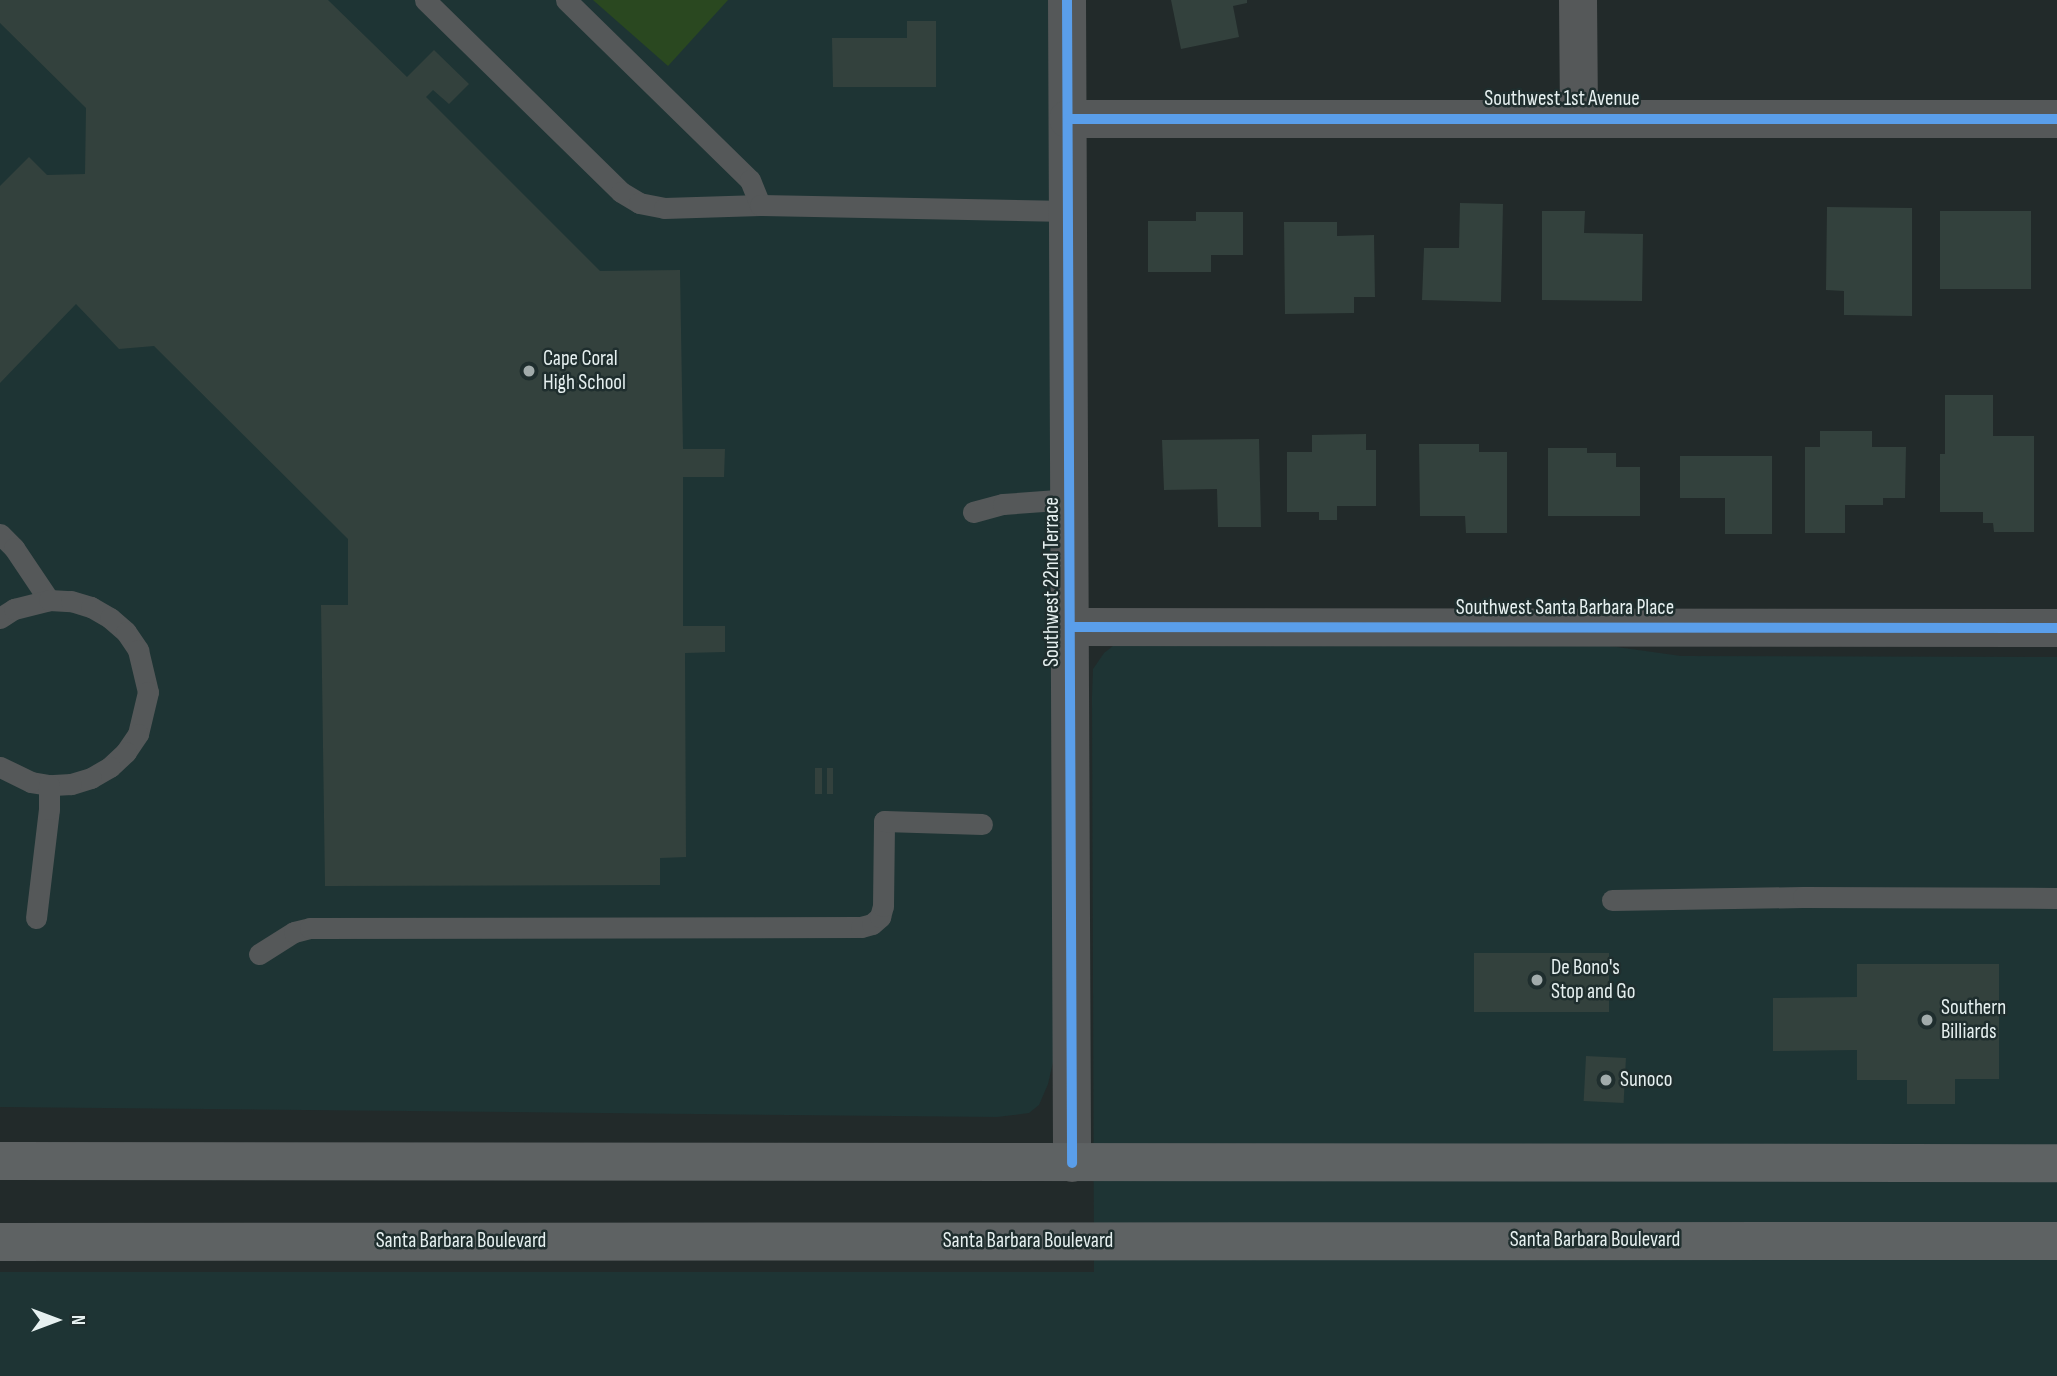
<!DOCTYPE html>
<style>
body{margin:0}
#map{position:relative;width:2057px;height:1376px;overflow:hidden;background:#222a2a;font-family:"Sofia Sans Condensed",sans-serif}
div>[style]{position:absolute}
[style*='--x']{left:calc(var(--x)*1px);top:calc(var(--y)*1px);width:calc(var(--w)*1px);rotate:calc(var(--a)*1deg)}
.built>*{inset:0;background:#1e3434}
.green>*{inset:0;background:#2a4820}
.building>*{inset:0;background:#33413d;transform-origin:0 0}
.lane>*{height:21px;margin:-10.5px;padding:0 10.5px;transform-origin:10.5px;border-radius:10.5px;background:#555859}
.street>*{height:38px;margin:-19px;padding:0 19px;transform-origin:19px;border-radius:19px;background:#555859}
.secondary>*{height:38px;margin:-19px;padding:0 19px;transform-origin:19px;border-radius:19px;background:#5e6263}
.cycleway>*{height:10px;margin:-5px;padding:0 5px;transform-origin:5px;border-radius:5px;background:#5a9eea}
.dots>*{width:19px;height:19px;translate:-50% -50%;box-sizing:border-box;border:4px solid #1f2e2e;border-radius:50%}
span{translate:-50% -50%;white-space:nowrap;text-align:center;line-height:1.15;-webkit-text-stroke:5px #1f2e2e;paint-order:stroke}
.street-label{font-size:21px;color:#e6f0f0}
.poi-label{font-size:21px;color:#e6f0f0}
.left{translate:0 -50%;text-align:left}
.north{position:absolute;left:21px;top:1285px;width:70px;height:70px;-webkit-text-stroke:5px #1f2e2e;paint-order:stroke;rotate:90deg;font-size:19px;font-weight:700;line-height:28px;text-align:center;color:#e6f0f0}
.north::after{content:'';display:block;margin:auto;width:24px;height:32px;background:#e6f0f0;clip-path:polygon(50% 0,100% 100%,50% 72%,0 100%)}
</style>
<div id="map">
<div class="built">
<i style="clip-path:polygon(0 0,1055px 0,1056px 1049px,1048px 1084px,1039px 1105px,1029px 1113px,997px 1117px,0 1107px)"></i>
<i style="clip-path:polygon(1574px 641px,1681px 656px,2057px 657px,2057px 1376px,0 1376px,0 1272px,1094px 1272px,1092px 697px,1093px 669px,1104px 653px,1118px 642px)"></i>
</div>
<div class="green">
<i style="clip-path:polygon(593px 0,728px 0,668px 66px)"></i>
</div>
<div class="building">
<i style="clip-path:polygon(0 0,328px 0,407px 77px,434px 50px,469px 84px,449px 104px,433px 90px,426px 97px,600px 271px,680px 270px,683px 449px,725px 449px,724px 477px,683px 477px,683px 626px,725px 626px,725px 652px,685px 653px,686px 857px,660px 858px,660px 885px,325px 886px,321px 605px,348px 605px,348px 539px,154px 346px,119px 349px,76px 304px,0 383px,0 186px,29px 157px,47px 175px,85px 174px,86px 108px,0 23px)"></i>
<i style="clip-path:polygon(1171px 0,1247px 0,1247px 3px,1233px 6px,1239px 37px,1181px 49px)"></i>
<i style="clip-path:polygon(907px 21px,936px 21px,936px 87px,833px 87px,832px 38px,907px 38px)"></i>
<i style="clip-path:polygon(1460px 203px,1503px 204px,1501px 302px,1422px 300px,1424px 248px,1459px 248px)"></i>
<i style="clip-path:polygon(1827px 207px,1912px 208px,1912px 316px,1844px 315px,1844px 291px,1826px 290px)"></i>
<i style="clip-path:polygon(1542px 211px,1585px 211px,1584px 233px,1643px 234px,1642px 301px,1542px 300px)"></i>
<i style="left:1940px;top:211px;width:91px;height:78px"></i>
<i style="clip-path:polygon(1196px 212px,1243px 212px,1243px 255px,1211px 255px,1211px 272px,1148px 272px,1148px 221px,1196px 221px)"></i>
<i style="clip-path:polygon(1284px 222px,1337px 222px,1337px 236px,1374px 235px,1375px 297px,1354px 297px,1354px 313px,1285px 314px)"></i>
<i style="clip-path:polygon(1945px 395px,1993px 395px,1993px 436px,2034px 436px,2034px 532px,1994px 532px,1993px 523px,1983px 523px,1983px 512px,1940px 512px,1940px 454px,1945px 454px)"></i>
<i style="clip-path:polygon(1820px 431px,1872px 431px,1872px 447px,1906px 447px,1905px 498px,1883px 498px,1883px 505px,1845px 505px,1845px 533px,1805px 533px,1805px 447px,1820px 447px)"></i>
<i style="clip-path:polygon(1366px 434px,1366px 450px,1376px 450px,1376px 506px,1337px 506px,1337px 520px,1319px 520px,1319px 512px,1287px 512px,1287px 452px,1312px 452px,1312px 435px)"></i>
<i style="clip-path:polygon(1259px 439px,1261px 527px,1218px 527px,1217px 489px,1164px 490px,1162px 440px)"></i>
<i style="clip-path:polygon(1419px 444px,1479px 444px,1479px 452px,1507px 452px,1507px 533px,1466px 533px,1465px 516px,1420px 516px)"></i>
<i style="clip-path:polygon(1548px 448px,1587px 448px,1587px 453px,1616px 453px,1616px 467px,1640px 467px,1640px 516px,1548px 516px)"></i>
<i style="clip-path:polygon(1680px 456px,1772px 456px,1772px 534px,1725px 534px,1725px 498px,1680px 498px)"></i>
<i style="left:815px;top:768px;width:7px;height:26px"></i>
<i style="left:827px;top:768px;width:6px;height:26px"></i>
<i style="left:1474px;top:953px;width:135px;height:59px"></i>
<i style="clip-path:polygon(1857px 964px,1999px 964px,1999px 1079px,1955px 1079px,1955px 1104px,1907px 1104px,1907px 1080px,1857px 1080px,1857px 1050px,1773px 1051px,1773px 998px,1857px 997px)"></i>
<i style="left:1586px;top:1056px;width:40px;height:45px;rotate:3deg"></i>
</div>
<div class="lane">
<i style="--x:425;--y:0;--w:274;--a:44.4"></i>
<i style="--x:621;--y:192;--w:21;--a:31"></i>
<i style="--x:639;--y:203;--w:25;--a:11"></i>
<i style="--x:664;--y:208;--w:96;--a:-1.8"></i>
<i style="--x:566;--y:0;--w:257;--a:44.4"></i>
<i style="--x:750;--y:180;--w:27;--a:68"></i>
<i style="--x:760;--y:205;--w:308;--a:1.1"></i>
<i style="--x:973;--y:512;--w:31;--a:-15"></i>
<i style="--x:1003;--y:504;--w:68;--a:-4.2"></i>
<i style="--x:0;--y:534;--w:20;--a:45"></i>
<i style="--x:14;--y:548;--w:63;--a:56.1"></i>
<i style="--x:0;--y:618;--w:17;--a:-33"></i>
<i style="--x:14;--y:609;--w:36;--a:-14"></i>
<i style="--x:49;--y:600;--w:22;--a:3"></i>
<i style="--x:71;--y:601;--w:21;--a:17"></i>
<i style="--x:91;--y:607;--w:22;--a:30"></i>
<i style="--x:110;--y:618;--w:21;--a:41"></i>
<i style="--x:126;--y:632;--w:22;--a:56"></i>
<i style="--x:138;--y:650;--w:43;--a:76.6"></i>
<i style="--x:148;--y:692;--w:43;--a:103.4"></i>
<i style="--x:138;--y:734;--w:22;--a:124"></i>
<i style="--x:126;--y:752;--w:22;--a:137"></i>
<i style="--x:110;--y:767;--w:22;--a:150"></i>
<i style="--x:91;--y:778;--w:21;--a:163"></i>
<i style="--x:71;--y:784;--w:22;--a:177"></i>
<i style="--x:49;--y:785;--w:18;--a:-171"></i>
<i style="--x:31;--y:782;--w:34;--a:-154"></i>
<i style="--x:1612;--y:900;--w:191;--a:-0.9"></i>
<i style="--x:1803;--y:897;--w:254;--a:0.2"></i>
<i style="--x:36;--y:918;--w:110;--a:-83.2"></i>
<i style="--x:49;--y:809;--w:24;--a:-90"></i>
<i style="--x:259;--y:954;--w:41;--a:-32.2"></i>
<i style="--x:294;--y:932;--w:16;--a:-14"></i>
<i style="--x:310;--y:928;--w:551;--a:-0.1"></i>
<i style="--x:861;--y:927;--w:11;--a:-15"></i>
<i style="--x:872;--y:924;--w:11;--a:-41"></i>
<i style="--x:880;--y:917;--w:11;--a:-75"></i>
<i style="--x:883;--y:906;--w:85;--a:-89.3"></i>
<i style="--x:884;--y:821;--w:98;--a:1.8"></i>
</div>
<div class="street">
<i style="--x:1067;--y:0;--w:1163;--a:89.75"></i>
<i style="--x:1578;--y:0;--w:119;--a:89.5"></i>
<i style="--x:1068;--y:119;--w:989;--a:0"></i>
<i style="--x:1072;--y:627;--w:985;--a:0.06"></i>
</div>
<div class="secondary">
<i style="--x:0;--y:1161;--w:2057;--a:0.06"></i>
<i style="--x:0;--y:1242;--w:2057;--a:-0.03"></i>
</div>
<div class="cycleway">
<i style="--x:1067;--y:0;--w:1163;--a:89.75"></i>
<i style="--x:1068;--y:119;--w:989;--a:0"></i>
<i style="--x:1072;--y:627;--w:985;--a:0.06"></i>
</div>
<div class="dots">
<i style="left:529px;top:371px;background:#a1abab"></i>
<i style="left:1537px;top:980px;background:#a1abab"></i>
<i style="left:1927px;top:1020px;background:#a1abab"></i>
<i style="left:1606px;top:1080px;background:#a1abab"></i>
</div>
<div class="street-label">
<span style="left:1562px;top:99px">Southwest 1st Avenue</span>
<span style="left:1052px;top:582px;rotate:-90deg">Southwest 22nd Terrace</span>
<span style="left:1565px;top:608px">Southwest Santa Barbara Place</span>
<span style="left:1595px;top:1240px">Santa Barbara Boulevard</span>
<span style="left:461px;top:1241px">Santa Barbara Boulevard</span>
<span style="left:1028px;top:1241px">Santa Barbara Boulevard</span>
</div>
<div class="poi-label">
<span class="left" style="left:543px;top:371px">Cape Coral<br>High School</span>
<span class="left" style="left:1551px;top:980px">De Bono's<br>Stop and Go</span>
<span class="left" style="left:1941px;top:1020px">Southern<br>Billiards</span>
<span class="left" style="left:1620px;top:1080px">Sunoco</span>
</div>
<div class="north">N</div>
</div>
